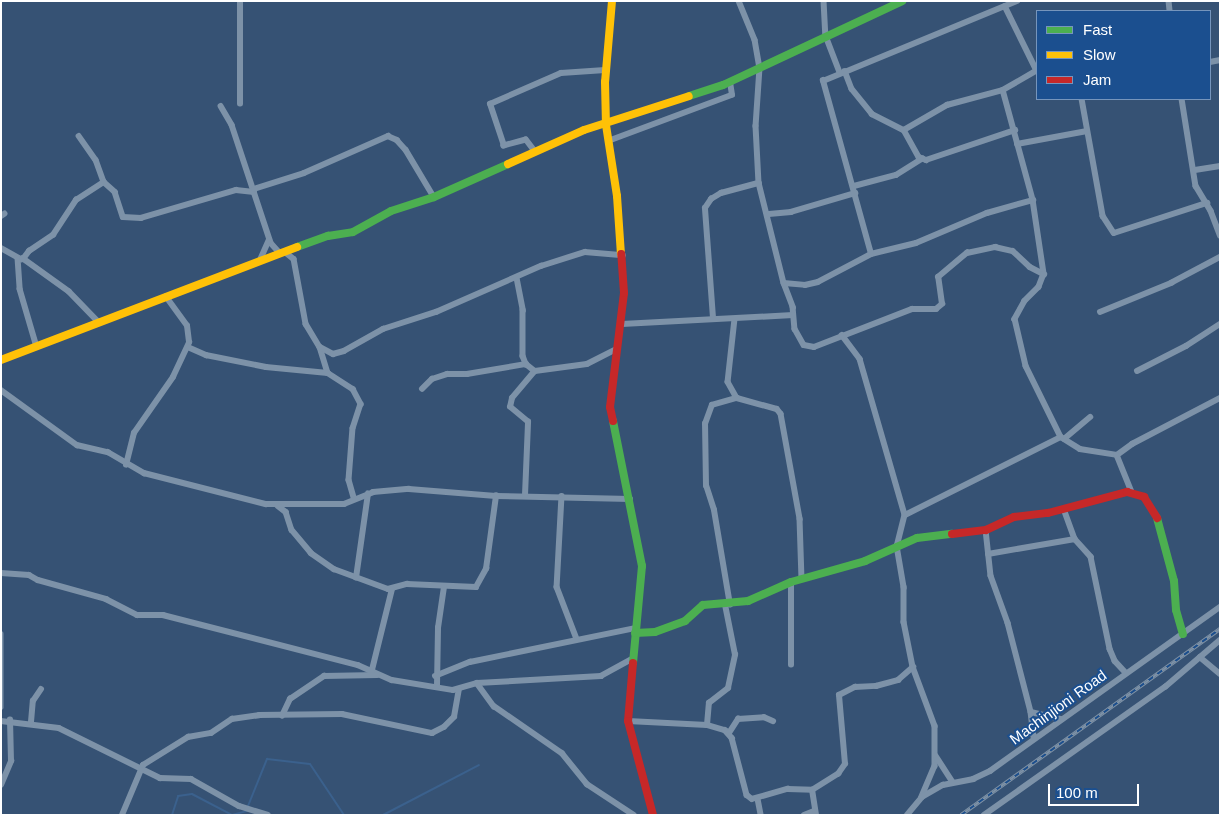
<!DOCTYPE html>
<style>
body{margin:0}
#map{position:relative;width:1221px;height:816px;overflow:hidden;background:#365274;font-family:Helvetica,sans-serif}
div>[style]{position:absolute}
[style*='--x']{left:calc(var(--x)*1px);top:calc(var(--y)*1px);width:calc(var(--w)*1px);rotate:calc(var(--a)*1deg)}
.stream>*{height:2px;margin:-1px;padding:0 1px;transform-origin:1px;border-radius:1px;background:#3b618d}
.street>*{height:5.5px;margin:-2.75px;padding:0 2.75px;transform-origin:2.75px;border-radius:2.75px;background:#7d92a8}
.fast>*{height:8px;margin:-4px;padding:0 4px;transform-origin:4px;border-radius:4px;background:#4caf50}
.slow>*{height:8px;margin:-4px;padding:0 4px;transform-origin:4px;border-radius:4px;background:#ffc107}
.jam>*{height:8px;margin:-4px;padding:0 4px;transform-origin:4px;border-radius:4px;background:#c62828}
.rail>*{height:4px;margin-top:-2px;transform-origin:0;background:repeating-linear-gradient(90deg,#1b4f8f 0 5.5px,#7e92a7 0 11px);box-sizing:border-box;border-block:1px solid #7e92a7}
span{translate:-50% -50%;white-space:nowrap;text-align:center;line-height:1.15;-webkit-text-stroke:4px #1b4f8f;paint-order:stroke}
.street-label{font-size:15px;color:#fff}
.frame{position:absolute;inset:0;border:2px solid #fff;pointer-events:none}
.legend{position:absolute;left:1036px;top:10px;width:175px;height:90px;box-sizing:border-box;background:#1b4f8f;border:1px solid #7695bc;margin:0;padding:6px 9px;list-style:none;font-size:15px;color:#fff}
.legend li{display:flex;align-items:center;gap:10px;height:25px}
.legend b{width:25px;border:1px solid #7695bc}
.scale{position:absolute;left:1048px;top:784px;width:91px;height:22px;box-sizing:border-box;border:2px solid #fff;border-top:0;padding-left:6px;font-size:15px;line-height:18px;white-space:nowrap;color:#fff;-webkit-text-stroke:4px #1b4f8f;paint-order:stroke}
</style>
<div id="map">
<div class="stream">
<i style="--x:248;--y:806;--w:51;--a:-68"></i>
<i style="--x:267;--y:759;--w:43;--a:6.6"></i>
<i style="--x:310;--y:764;--w:61;--a:56.3"></i>
<i style="--x:172;--y:815;--w:20;--a:-72"></i>
<i style="--x:178;--y:796;--w:14;--a:-8"></i>
<i style="--x:192;--y:794;--w:45;--a:27.7"></i>
<i style="--x:232;--y:815;--w:16;--a:-15"></i>
<i style="--x:383;--y:815;--w:108;--a:-27.5"></i>
</div>
<div class="street">
<i style="--x:739;--y:1;--w:42;--a:67.7"></i>
<i style="--x:755;--y:40;--w:28;--a:80"></i>
<i style="--x:760;--y:68;--w:58;--a:93.9"></i>
<i style="--x:756;--y:126;--w:57;--a:87"></i>
<i style="--x:759;--y:183;--w:103;--a:76"></i>
<i style="--x:784;--y:283;--w:26;--a:69"></i>
<i style="--x:793;--y:307;--w:22;--a:85"></i>
<i style="--x:795;--y:329;--w:18;--a:61"></i>
<i style="--x:804;--y:345;--w:10;--a:11"></i>
<i style="--x:814;--y:347;--w:105;--a:-21.2"></i>
<i style="--x:912;--y:309;--w:24;--a:0"></i>
<i style="--x:936;--y:309;--w:8;--a:-40"></i>
<i style="--x:942;--y:304;--w:27;--a:-98"></i>
<i style="--x:938;--y:277;--w:38;--a:-40"></i>
<i style="--x:967;--y:253;--w:29;--a:-12"></i>
<i style="--x:995;--y:247;--w:18;--a:13"></i>
<i style="--x:1013;--y:251;--w:23;--a:43"></i>
<i style="--x:1030;--y:267;--w:16;--a:27"></i>
<i style="--x:824;--y:1;--w:35;--a:87"></i>
<i style="--x:826;--y:36;--w:39;--a:69"></i>
<i style="--x:1169;--y:1;--w:10;--a:84"></i>
<i style="--x:1005;--y:6;--w:72;--a:63.8"></i>
<i style="--x:1210;--y:62;--w:10;--a:-11"></i>
<i style="--x:845;--y:71;--w:19;--a:69"></i>
<i style="--x:852;--y:89;--w:32;--a:51"></i>
<i style="--x:872;--y:114;--w:36;--a:27"></i>
<i style="--x:904;--y:130;--w:50;--a:-30.2"></i>
<i style="--x:947;--y:105;--w:58;--a:-15"></i>
<i style="--x:1003;--y:90;--w:39;--a:-30"></i>
<i style="--x:1003;--y:90;--w:114;--a:74.7"></i>
<i style="--x:1033;--y:200;--w:75;--a:81.5"></i>
<i style="--x:1044;--y:274;--w:14;--a:111"></i>
<i style="--x:1039;--y:287;--w:20;--a:135"></i>
<i style="--x:1025;--y:301;--w:21;--a:119"></i>
<i style="--x:1015;--y:319;--w:48;--a:76.8"></i>
<i style="--x:1026;--y:366;--w:79;--a:63.8"></i>
<i style="--x:1061;--y:437;--w:22;--a:32"></i>
<i style="--x:1080;--y:449;--w:37;--a:9"></i>
<i style="--x:1117;--y:455;--w:19;--a:-36"></i>
<i style="--x:1132;--y:444;--w:99;--a:-27.6"></i>
<i style="--x:1082;--y:99;--w:119;--a:79.8"></i>
<i style="--x:1103;--y:216;--w:20;--a:57"></i>
<i style="--x:1114;--y:233;--w:98;--a:-17.9"></i>
<i style="--x:1182;--y:99;--w:88;--a:80.9"></i>
<i style="--x:1196;--y:186;--w:29;--a:59"></i>
<i style="--x:1211;--y:211;--w:26;--a:69"></i>
<i style="--x:240;--y:104;--w:103;--a:-90"></i>
<i style="--x:221;--y:106;--w:22;--a:60"></i>
<i style="--x:232;--y:125;--w:124;--a:71.7"></i>
<i style="--x:271;--y:243;--w:13;--a:48"></i>
<i style="--x:904;--y:130;--w:31;--a:61"></i>
<i style="--x:919;--y:157;--w:8;--a:23"></i>
<i style="--x:926;--y:160;--w:94;--a:-18.6"></i>
<i style="--x:79;--y:136;--w:29;--a:55"></i>
<i style="--x:96;--y:160;--w:23;--a:70"></i>
<i style="--x:104;--y:182;--w:15;--a:42"></i>
<i style="--x:115;--y:192;--w:26;--a:72"></i>
<i style="--x:123;--y:217;--w:18;--a:3"></i>
<i style="--x:141;--y:218;--w:99;--a:-16.4"></i>
<i style="--x:236;--y:190;--w:18;--a:6"></i>
<i style="--x:608;--y:141;--w:132;--a:-20.4"></i>
<i style="--x:732;--y:95;--w:13;--a:-99"></i>
<i style="--x:1017;--y:144;--w:71;--a:-10.5"></i>
<i style="--x:535;--y:152;--w:15;--a:-127"></i>
<i style="--x:526;--y:140;--w:23;--a:165"></i>
<i style="--x:504;--y:146;--w:44;--a:-108.4"></i>
<i style="--x:490;--y:104;--w:77;--a:-23.6"></i>
<i style="--x:561;--y:73;--w:44;--a:-3.9"></i>
<i style="--x:1195;--y:170;--w:25;--a:-9"></i>
<i style="--x:854;--y:186;--w:43;--a:-14.7"></i>
<i style="--x:896;--y:175;--w:31;--a:-32"></i>
<i style="--x:254;--y:189;--w:52;--a:-17.7"></i>
<i style="--x:304;--y:173;--w:92;--a:-23.8"></i>
<i style="--x:388;--y:136;--w:10;--a:24"></i>
<i style="--x:397;--y:140;--w:13;--a:48"></i>
<i style="--x:406;--y:150;--w:55;--a:59.2"></i>
<i style="--x:769;--y:214;--w:22;--a:-5"></i>
<i style="--x:791;--y:212;--w:67;--a:-16.5"></i>
<i style="--x:1;--y:216;--w:4;--a:-34"></i>
<i style="--x:1;--y:248;--w:23;--a:29"></i>
<i style="--x:285;--y:252;--w:11;--a:38"></i>
<i style="--x:294;--y:259;--w:66;--a:79.5"></i>
<i style="--x:306;--y:324;--w:27;--a:59"></i>
<i style="--x:320;--y:347;--w:27;--a:73"></i>
<i style="--x:328;--y:373;--w:30;--a:33"></i>
<i style="--x:353;--y:389;--w:17;--a:62"></i>
<i style="--x:361;--y:404;--w:25;--a:108"></i>
<i style="--x:353;--y:428;--w:52;--a:94.4"></i>
<i style="--x:349;--y:480;--w:18;--a:74"></i>
<i style="--x:871;--y:254;--w:180;--a:-105.5"></i>
<i style="--x:823;--y:81;--w:210;--a:-22.4"></i>
<i style="--x:18;--y:258;--w:31;--a:86"></i>
<i style="--x:20;--y:289;--w:60;--a:73.7"></i>
<i style="--x:260;--y:260;--w:22;--a:-66"></i>
<i style="--x:517;--y:278;--w:33;--a:79"></i>
<i style="--x:523;--y:310;--w:46;--a:90"></i>
<i style="--x:523;--y:356;--w:9;--a:69"></i>
<i style="--x:526;--y:364;--w:11;--a:38"></i>
<i style="--x:784;--y:283;--w:21;--a:5"></i>
<i style="--x:805;--y:285;--w:13;--a:-13"></i>
<i style="--x:818;--y:282;--w:60;--a:-27.8"></i>
<i style="--x:871;--y:254;--w:46;--a:-13.7"></i>
<i style="--x:916;--y:243;--w:77;--a:-22.9"></i>
<i style="--x:987;--y:213;--w:48;--a:-15.8"></i>
<i style="--x:1100;--y:312;--w:77;--a:-22.2"></i>
<i style="--x:1171;--y:283;--w:55;--a:-28"></i>
<i style="--x:713;--y:318;--w:110;--a:-94.2"></i>
<i style="--x:705;--y:208;--w:11;--a:-56"></i>
<i style="--x:711;--y:199;--w:12;--a:-31"></i>
<i style="--x:721;--y:193;--w:39;--a:-15"></i>
<i style="--x:735;--y:319;--w:63;--a:96.3"></i>
<i style="--x:728;--y:382;--w:18;--a:61"></i>
<i style="--x:737;--y:398;--w:41;--a:15.4"></i>
<i style="--x:777;--y:409;--w:6;--a:51"></i>
<i style="--x:781;--y:414;--w:107;--a:79.7"></i>
<i style="--x:800;--y:519;--w:60;--a:88.1"></i>
<i style="--x:99;--y:323;--w:43;--a:-134.1"></i>
<i style="--x:69;--y:292;--w:57;--a:-144.3"></i>
<i style="--x:23;--y:259;--w:10;--a:-53"></i>
<i style="--x:29;--y:251;--w:29;--a:-34"></i>
<i style="--x:53;--y:235;--w:42;--a:-56.7"></i>
<i style="--x:76;--y:200;--w:33;--a:-33"></i>
<i style="--x:622;--y:324;--w:171;--a:-3"></i>
<i style="--x:842;--y:335;--w:30;--a:53"></i>
<i style="--x:860;--y:359;--w:162;--a:73.9"></i>
<i style="--x:905;--y:515;--w:32;--a:104"></i>
<i style="--x:897;--y:546;--w:42;--a:80.3"></i>
<i style="--x:904;--y:587;--w:35;--a:90"></i>
<i style="--x:904;--y:622;--w:46;--a:78.7"></i>
<i style="--x:913;--y:667;--w:63;--a:69.6"></i>
<i style="--x:935;--y:726;--w:40;--a:90"></i>
<i style="--x:935;--y:766;--w:34;--a:113"></i>
<i style="--x:188;--y:347;--w:20;--a:24"></i>
<i style="--x:206;--y:355;--w:61;--a:11.3"></i>
<i style="--x:266;--y:367;--w:62;--a:5.5"></i>
<i style="--x:320;--y:347;--w:15;--a:28"></i>
<i style="--x:333;--y:354;--w:11;--a:-15"></i>
<i style="--x:344;--y:351;--w:45;--a:-29.4"></i>
<i style="--x:383;--y:329;--w:56;--a:-17.8"></i>
<i style="--x:436;--y:312;--w:115;--a:-23.7"></i>
<i style="--x:541;--y:266;--w:46;--a:-17.7"></i>
<i style="--x:585;--y:252;--w:38;--a:5"></i>
<i style="--x:1137;--y:371;--w:55;--a:-27"></i>
<i style="--x:1186;--y:346;--w:40;--a:-32.9"></i>
<i style="--x:422;--y:389;--w:14;--a:-45"></i>
<i style="--x:432;--y:379;--w:16;--a:-18"></i>
<i style="--x:447;--y:374;--w:20;--a:0"></i>
<i style="--x:467;--y:374;--w:60;--a:-9.6"></i>
<i style="--x:1;--y:390;--w:94;--a:35.9"></i>
<i style="--x:77;--y:445;--w:32;--a:13"></i>
<i style="--x:108;--y:452;--w:42;--a:30.3"></i>
<i style="--x:144;--y:473;--w:126;--a:14.3"></i>
<i style="--x:266;--y:504;--w:78;--a:0"></i>
<i style="--x:344;--y:504;--w:31;--a:-22"></i>
<i style="--x:373;--y:492;--w:36;--a:-5"></i>
<i style="--x:409;--y:489;--w:87;--a:4.6"></i>
<i style="--x:496;--y:496;--w:134;--a:1.3"></i>
<i style="--x:1064;--y:439;--w:34;--a:-40"></i>
<i style="--x:1117;--y:455;--w:40;--a:68"></i>
<i style="--x:126;--y:465;--w:33;--a:-76"></i>
<i style="--x:134;--y:433;--w:68;--a:-55.1"></i>
<i style="--x:173;--y:377;--w:38;--a:-65"></i>
<i style="--x:189;--y:342;--w:16;--a:-97"></i>
<i style="--x:187;--y:326;--w:36;--a:-126"></i>
<i style="--x:525;--y:495;--w:73;--a:-87.6"></i>
<i style="--x:528;--y:422;--w:23;--a:-140"></i>
<i style="--x:510;--y:407;--w:9;--a:-77"></i>
<i style="--x:512;--y:398;--w:35;--a:-50"></i>
<i style="--x:535;--y:371;--w:52;--a:-7.7"></i>
<i style="--x:587;--y:364;--w:34;--a:-27"></i>
<i style="--x:562;--y:496;--w:91;--a:93.1"></i>
<i style="--x:557;--y:587;--w:56;--a:69"></i>
<i style="--x:278;--y:506;--w:10;--a:37"></i>
<i style="--x:286;--y:512;--w:19;--a:72"></i>
<i style="--x:292;--y:530;--w:30;--a:50"></i>
<i style="--x:311;--y:553;--w:28;--a:35"></i>
<i style="--x:334;--y:569;--w:58;--a:20.3"></i>
<i style="--x:388;--y:589;--w:20;--a:-15"></i>
<i style="--x:407;--y:584;--w:69;--a:2.5"></i>
<i style="--x:476;--y:587;--w:21;--a:-61"></i>
<i style="--x:486;--y:569;--w:74;--a:-82.2"></i>
<i style="--x:1064;--y:509;--w:32;--a:70"></i>
<i style="--x:1075;--y:539;--w:24;--a:48"></i>
<i style="--x:1091;--y:557;--w:94;--a:78.3"></i>
<i style="--x:1110;--y:649;--w:13;--a:67"></i>
<i style="--x:1115;--y:661;--w:16;--a:47"></i>
<i style="--x:905;--y:515;--w:174;--a:-26.6"></i>
<i style="--x:986;--y:530;--w:46;--a:83.8"></i>
<i style="--x:991;--y:576;--w:50;--a:70.1"></i>
<i style="--x:1008;--y:623;--w:92;--a:75.5"></i>
<i style="--x:1031;--y:712;--w:26;--a:83"></i>
<i style="--x:988;--y:554;--w:88;--a:-9.8"></i>
<i style="--x:1;--y:573;--w:28;--a:4"></i>
<i style="--x:29;--y:575;--w:10;--a:29"></i>
<i style="--x:38;--y:580;--w:71;--a:15.6"></i>
<i style="--x:106;--y:599;--w:35;--a:27"></i>
<i style="--x:137;--y:615;--w:26;--a:0"></i>
<i style="--x:163;--y:615;--w:201;--a:14.4"></i>
<i style="--x:358;--y:665;--w:37;--a:24"></i>
<i style="--x:392;--y:680;--w:62;--a:9.3"></i>
<i style="--x:453;--y:690;--w:25;--a:-16"></i>
<i style="--x:477;--y:683;--w:124;--a:-3.2"></i>
<i style="--x:601;--y:676;--w:35;--a:-29"></i>
<i style="--x:356;--y:578;--w:85;--a:-81.9"></i>
<i style="--x:730;--y:605;--w:96;--a:-99.6"></i>
<i style="--x:714;--y:510;--w:25;--a:-108"></i>
<i style="--x:706;--y:486;--w:62;--a:-90.9"></i>
<i style="--x:705;--y:424;--w:20;--a:-70"></i>
<i style="--x:712;--y:405;--w:26;--a:-16"></i>
<i style="--x:1;--y:634;--w:73;--a:90"></i>
<i style="--x:1200;--y:657;--w:26;--a:40"></i>
<i style="--x:791;--y:665;--w:83;--a:-90"></i>
<i style="--x:372;--y:670;--w:83;--a:-76.1"></i>
<i style="--x:435;--y:676;--w:38;--a:-22"></i>
<i style="--x:470;--y:662;--w:168;--a:-11.6"></i>
<i style="--x:477;--y:683;--w:29;--a:54"></i>
<i style="--x:494;--y:706;--w:83;--a:34.7"></i>
<i style="--x:562;--y:753;--w:40;--a:51"></i>
<i style="--x:587;--y:784;--w:56;--a:33.4"></i>
<i style="--x:437;--y:686;--w:58;--a:-89"></i>
<i style="--x:438;--y:628;--w:41;--a:-81.7"></i>
<i style="--x:1031;--y:712;--w:31;--a:13"></i>
<i style="--x:282;--y:716;--w:19;--a:-65"></i>
<i style="--x:290;--y:699;--w:41;--a:-34.1"></i>
<i style="--x:324;--y:676;--w:53;--a:-1.1"></i>
<i style="--x:1;--y:721;--w:58;--a:6.9"></i>
<i style="--x:59;--y:728;--w:113;--a:26.3"></i>
<i style="--x:160;--y:778;--w:31;--a:2"></i>
<i style="--x:191;--y:779;--w:55;--a:29.4"></i>
<i style="--x:239;--y:806;--w:30;--a:17"></i>
<i style="--x:628;--y:721;--w:79;--a:2.9"></i>
<i style="--x:707;--y:725;--w:19;--a:16"></i>
<i style="--x:725;--y:730;--w:11;--a:49"></i>
<i style="--x:732;--y:738;--w:59;--a:75.3"></i>
<i style="--x:747;--y:795;--w:6;--a:39"></i>
<i style="--x:752;--y:799;--w:37;--a:-16"></i>
<i style="--x:788;--y:789;--w:24;--a:2"></i>
<i style="--x:31;--y:722;--w:21;--a:-85"></i>
<i style="--x:33;--y:701;--w:14;--a:-56"></i>
<i style="--x:707;--y:725;--w:22;--a:-85"></i>
<i style="--x:709;--y:703;--w:24;--a:-38"></i>
<i style="--x:728;--y:688;--w:34;--a:-78"></i>
<i style="--x:735;--y:655;--w:51;--a:-101.3"></i>
<i style="--x:729;--y:733;--w:17;--a:-57"></i>
<i style="--x:738;--y:719;--w:26;--a:-4"></i>
<i style="--x:764;--y:717;--w:10;--a:24"></i>
<i style="--x:936;--y:756;--w:31;--a:57"></i>
<i style="--x:1;--y:785;--w:26;--a:-67"></i>
<i style="--x:11;--y:761;--w:41;--a:-91.4"></i>
<i style="--x:758;--y:799;--w:16;--a:79"></i>
<i style="--x:122;--y:815;--w:54;--a:-67.2"></i>
<i style="--x:143;--y:765;--w:53;--a:-31.9"></i>
<i style="--x:188;--y:737;--w:23;--a:-10"></i>
<i style="--x:211;--y:733;--w:25;--a:-34"></i>
<i style="--x:232;--y:719;--w:27;--a:-8"></i>
<i style="--x:259;--y:715;--w:83;--a:-0.7"></i>
<i style="--x:342;--y:714;--w:92;--a:11.9"></i>
<i style="--x:432;--y:733;--w:13;--a:-27"></i>
<i style="--x:444;--y:727;--w:14;--a:-45"></i>
<i style="--x:454;--y:717;--w:27;--a:-80"></i>
<i style="--x:804;--y:815;--w:11;--a:-22"></i>
<i style="--x:816;--y:815;--w:25;--a:-99"></i>
<i style="--x:812;--y:790;--w:31;--a:-32"></i>
<i style="--x:838;--y:774;--w:12;--a:-55"></i>
<i style="--x:845;--y:764;--w:69;--a:-95"></i>
<i style="--x:839;--y:695;--w:18;--a:-27"></i>
<i style="--x:855;--y:687;--w:21;--a:-3"></i>
<i style="--x:876;--y:686;--w:23;--a:-15"></i>
<i style="--x:898;--y:680;--w:20;--a:-41"></i>
<i style="--x:907;--y:815;--w:23;--a:-50"></i>
<i style="--x:922;--y:797;--w:24;--a:-30"></i>
<i style="--x:943;--y:785;--w:31;--a:-11"></i>
<i style="--x:973;--y:779;--w:19;--a:-25"></i>
<i style="--x:990;--y:771;--w:282;--a:-35.5"></i>
<i style="--x:984;--y:815;--w:222;--a:-35.3"></i>
<i style="--x:1165;--y:687;--w:72;--a:-40.5"></i>
</div>
<div class="fast">
<i style="--x:689;--y:96;--w:36;--a:-18"></i>
<i style="--x:723;--y:85;--w:198;--a:-25.1"></i>
<i style="--x:297;--y:247;--w:33;--a:-20"></i>
<i style="--x:328;--y:236;--w:25;--a:-9"></i>
<i style="--x:353;--y:232;--w:43;--a:-28.9"></i>
<i style="--x:391;--y:211;--w:45;--a:-18"></i>
<i style="--x:434;--y:197;--w:81;--a:-24"></i>
<i style="--x:613;--y:421;--w:148;--a:78.7"></i>
<i style="--x:642;--y:566;--w:97;--a:95.3"></i>
<i style="--x:1157;--y:518;--w:65;--a:74.9"></i>
<i style="--x:1174;--y:581;--w:29;--a:86"></i>
<i style="--x:1176;--y:610;--w:25;--a:74"></i>
<i style="--x:635;--y:633;--w:20;--a:-3"></i>
<i style="--x:655;--y:632;--w:32;--a:-20"></i>
<i style="--x:685;--y:621;--w:24;--a:-42"></i>
<i style="--x:703;--y:605;--w:45;--a:-5.1"></i>
<i style="--x:748;--y:601;--w:47;--a:-23.8"></i>
<i style="--x:791;--y:582;--w:77;--a:-15.8"></i>
<i style="--x:865;--y:561;--w:57;--a:-23.9"></i>
<i style="--x:917;--y:538;--w:35;--a:-7"></i>
</div>
<div class="slow">
<i style="--x:612;--y:1;--w:81;--a:94.9"></i>
<i style="--x:605;--y:82;--w:43;--a:88.7"></i>
<i style="--x:606;--y:125;--w:72;--a:81.2"></i>
<i style="--x:617;--y:196;--w:58;--a:86.1"></i>
<i style="--x:508;--y:164;--w:83;--a:-24.1"></i>
<i style="--x:584;--y:130;--w:110;--a:-17.9"></i>
<i style="--x:1;--y:360;--w:317;--a:-20.9"></i>
</div>
<div class="jam">
<i style="--x:613;--y:421;--w:14;--a:-102"></i>
<i style="--x:610;--y:407;--w:115;--a:-83"></i>
<i style="--x:624;--y:293;--w:39;--a:-94"></i>
<i style="--x:952;--y:534;--w:34;--a:-7"></i>
<i style="--x:986;--y:530;--w:31;--a:-25"></i>
<i style="--x:1014;--y:517;--w:34;--a:-7"></i>
<i style="--x:1048;--y:513;--w:82;--a:-14.9"></i>
<i style="--x:1127;--y:492;--w:18;--a:16"></i>
<i style="--x:1144;--y:497;--w:25;--a:58"></i>
<i style="--x:633;--y:663;--w:58;--a:94.9"></i>
<i style="--x:628;--y:721;--w:97;--a:75.1"></i>
</div>
<div class="rail">
<i style="--x:961;--y:815;--w:319;--a:-35.7"></i>
</div>
<div class="street-label">
<span style="left:1058px;top:707px;rotate:-36deg">Machinjioni Road</span>
</div>
<div class="frame"></div>
<ul class="legend">
<li><b style="height:6px;background:#4caf50"></b>Fast</li>
<li><b style="height:6px;background:#ffc107"></b>Slow</li>
<li><b style="height:6px;background:#c62828"></b>Jam</li>
</ul>
<div class="scale">100 m</div>
</div>
